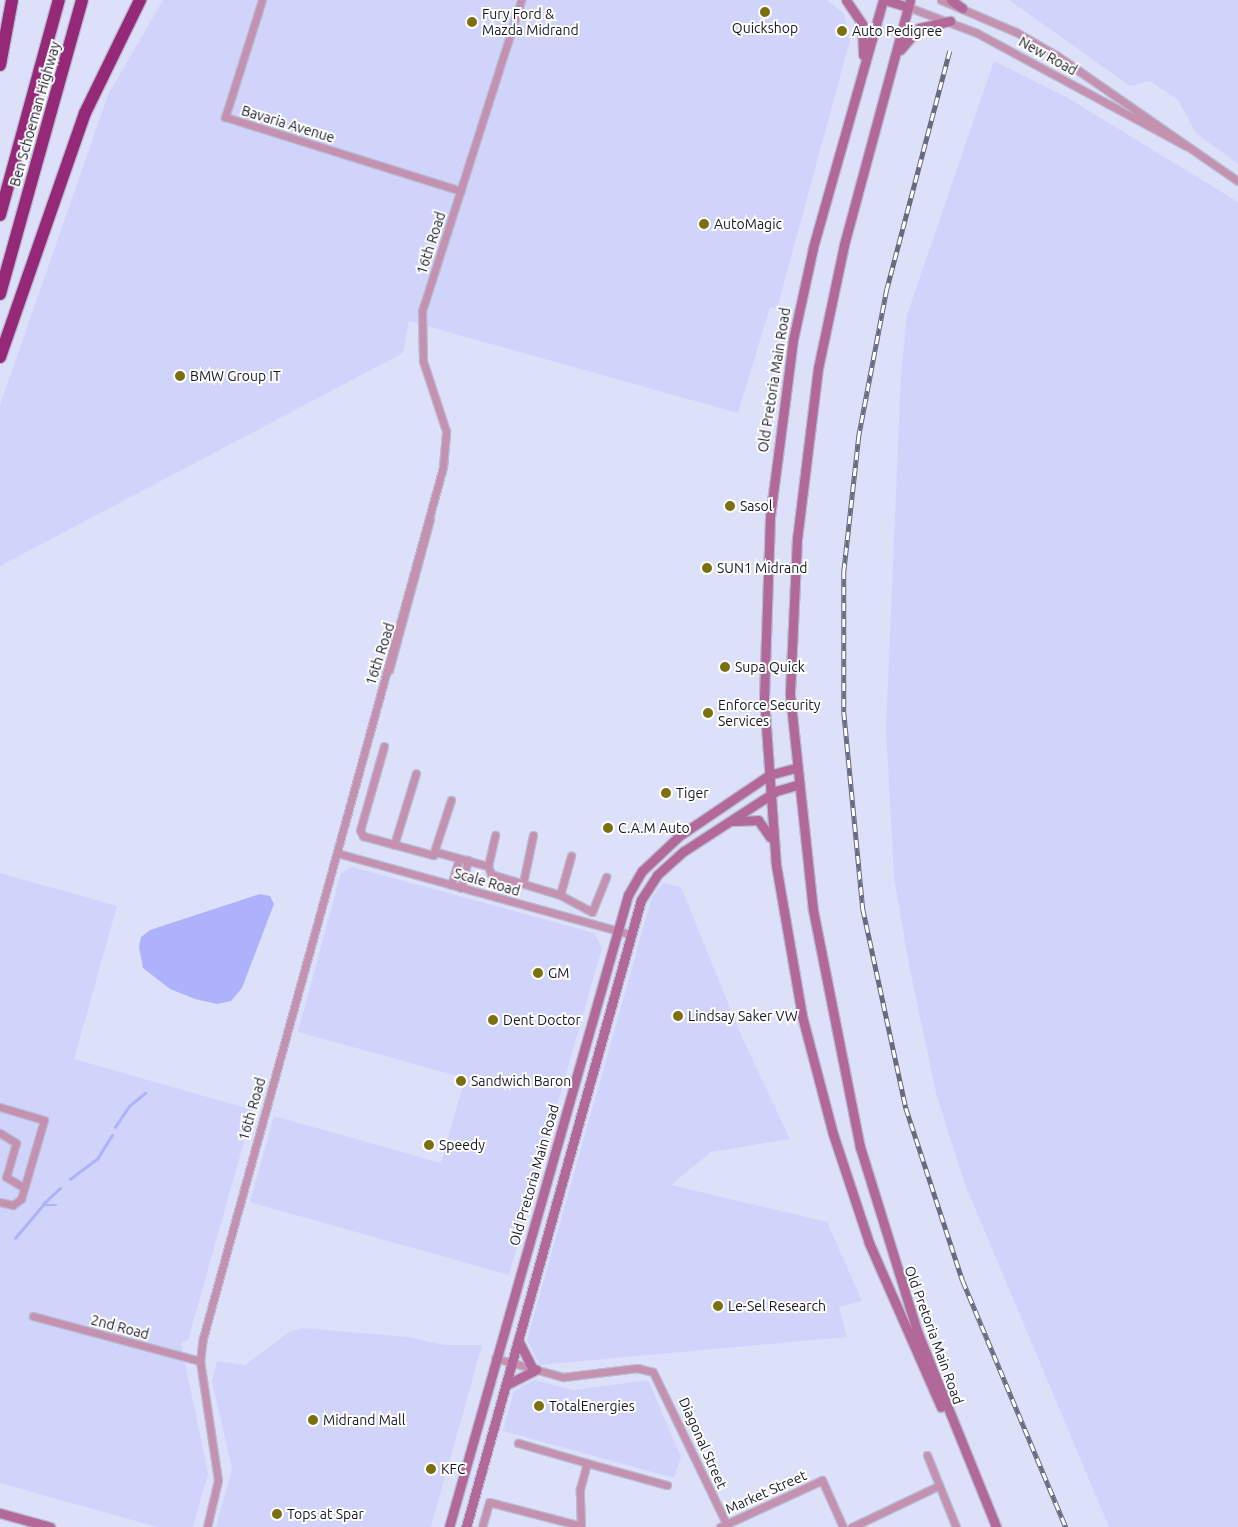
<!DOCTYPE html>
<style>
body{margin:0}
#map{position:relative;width:1238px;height:1527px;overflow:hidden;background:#dde0f9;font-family:Ubuntu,sans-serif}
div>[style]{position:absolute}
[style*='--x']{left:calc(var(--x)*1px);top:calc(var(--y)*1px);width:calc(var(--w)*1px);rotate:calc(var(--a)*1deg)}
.built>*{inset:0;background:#d0d4fb}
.water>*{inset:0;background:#aeb2fc}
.stream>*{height:2.5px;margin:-1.25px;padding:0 1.25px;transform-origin:1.25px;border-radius:1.25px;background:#aeb2fc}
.roads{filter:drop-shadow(1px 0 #b9bcd3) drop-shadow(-1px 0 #b9bcd3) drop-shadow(0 1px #b9bcd3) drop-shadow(0 -1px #b9bcd3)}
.minor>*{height:7px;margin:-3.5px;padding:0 3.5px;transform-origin:3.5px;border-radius:3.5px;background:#c491b1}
.secondary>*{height:9px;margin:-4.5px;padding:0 4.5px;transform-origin:4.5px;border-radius:4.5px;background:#b26898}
.motorway>*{height:12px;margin:-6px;padding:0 6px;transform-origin:6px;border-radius:6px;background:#952977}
.rail>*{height:4.5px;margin-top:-2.25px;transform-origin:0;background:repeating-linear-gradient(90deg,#fff 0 8px,#686a7d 0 16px);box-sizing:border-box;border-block:1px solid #686a7d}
.dots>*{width:14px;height:14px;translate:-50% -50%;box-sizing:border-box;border:2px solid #fff;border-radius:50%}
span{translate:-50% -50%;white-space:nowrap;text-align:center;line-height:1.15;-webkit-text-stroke:4px #fff;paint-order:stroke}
.poi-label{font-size:14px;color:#161726}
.left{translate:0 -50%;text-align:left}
.street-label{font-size:14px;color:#161726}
</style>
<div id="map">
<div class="built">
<i style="clip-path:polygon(163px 0,827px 0,844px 14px,850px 40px,777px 309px,770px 307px,738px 413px,409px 321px,403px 353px,0 566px,0 405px,108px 95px)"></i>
<i style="clip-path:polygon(1009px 0,1238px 0,1238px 164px,1196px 133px,1178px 100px,1150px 81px,1130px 86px)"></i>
<i style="clip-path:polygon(994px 61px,1068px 98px,1238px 202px,1238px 1527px,1109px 1527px,964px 1182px,936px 1093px,909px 965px,894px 877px,886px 729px,901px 374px,907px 315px)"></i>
<i style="clip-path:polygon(352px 867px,594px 933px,602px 948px,509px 1275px,250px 1202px,274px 1116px,441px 1163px,465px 1078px,298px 1032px,341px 873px)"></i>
<i style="clip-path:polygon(0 873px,117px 906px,74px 1059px,253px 1110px,188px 1340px,181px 1343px,208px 1474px,193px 1527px,157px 1527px,0 1483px)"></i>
<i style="clip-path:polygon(663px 883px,681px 887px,741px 1035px,790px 1139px,711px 1152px,671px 1185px,827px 1222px,862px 1301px,839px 1307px,847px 1337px,540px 1365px,527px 1340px,652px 897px)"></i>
<i style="clip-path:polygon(303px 1328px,409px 1337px,444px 1345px,482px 1345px,431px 1527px,216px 1527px,232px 1469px,212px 1381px,217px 1361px,245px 1365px,289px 1332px)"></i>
<i style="clip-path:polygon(534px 1380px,574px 1390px,648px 1380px,681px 1457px,674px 1478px,503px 1431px,514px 1391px)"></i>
</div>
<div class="water">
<i style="clip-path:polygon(260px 894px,270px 896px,274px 904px,242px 988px,231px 1001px,217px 1004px,195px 999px,170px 989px,143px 968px,139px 947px,141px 937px,150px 930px)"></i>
</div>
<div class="stream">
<i style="--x:115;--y:1127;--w:25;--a:-56"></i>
<i style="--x:129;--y:1106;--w:21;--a:-39"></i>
<i style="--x:70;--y:1179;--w:34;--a:-37"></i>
<i style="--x:97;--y:1159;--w:28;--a:-58"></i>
<i style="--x:43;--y:1204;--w:23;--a:-43"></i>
<i style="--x:15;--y:1238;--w:43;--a:-49.7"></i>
<i style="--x:43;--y:1205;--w:13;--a:0"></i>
</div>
<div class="roads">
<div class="minor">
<i style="--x:262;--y:0;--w:123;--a:107.5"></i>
<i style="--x:225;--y:117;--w:247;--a:17.4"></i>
<i style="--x:941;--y:0;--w:82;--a:23.1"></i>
<i style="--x:1016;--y:32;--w:46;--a:29.9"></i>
<i style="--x:1056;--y:55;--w:221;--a:34.7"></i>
<i style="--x:908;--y:7;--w:74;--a:20.6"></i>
<i style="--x:977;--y:33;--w:238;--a:28.4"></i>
<i style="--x:389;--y:670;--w:156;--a:-74.8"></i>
<i style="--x:384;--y:746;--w:87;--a:105.9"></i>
<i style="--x:360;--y:830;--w:7;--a:63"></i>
<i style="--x:363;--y:836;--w:73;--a:15.2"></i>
<i style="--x:433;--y:855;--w:58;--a:-71.9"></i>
<i style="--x:394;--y:845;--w:75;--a:-73"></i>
<i style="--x:436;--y:852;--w:54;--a:15.1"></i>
<i style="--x:488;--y:866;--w:9;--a:69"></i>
<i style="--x:491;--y:874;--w:72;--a:16.9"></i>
<i style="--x:560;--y:895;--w:36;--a:28"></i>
<i style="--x:592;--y:912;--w:38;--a:-68"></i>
<i style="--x:337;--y:853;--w:304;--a:15.5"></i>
<i style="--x:488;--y:866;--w:32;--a:-77"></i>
<i style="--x:523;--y:883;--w:49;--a:-78.2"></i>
<i style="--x:451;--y:885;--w:28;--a:-73"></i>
<i style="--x:461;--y:888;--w:29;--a:-76"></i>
<i style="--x:560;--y:895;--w:41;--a:-74.2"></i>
<i style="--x:0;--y:1107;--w:46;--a:16.5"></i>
<i style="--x:44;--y:1120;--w:82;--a:106.2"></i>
<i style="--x:21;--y:1199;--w:10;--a:143"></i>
<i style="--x:13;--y:1205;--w:13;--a:-167"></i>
<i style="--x:0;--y:1133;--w:19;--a:32"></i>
<i style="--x:16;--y:1143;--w:35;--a:106"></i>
<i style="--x:6;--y:1177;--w:21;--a:31"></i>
<i style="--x:33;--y:1316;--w:173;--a:15.1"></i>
<i style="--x:495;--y:1358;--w:71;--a:15.6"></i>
<i style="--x:563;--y:1377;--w:75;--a:-6.9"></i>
<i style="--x:637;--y:1368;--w:16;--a:14"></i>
<i style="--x:653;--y:1372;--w:172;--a:64.2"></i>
<i style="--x:927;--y:1455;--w:78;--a:68.1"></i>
<i style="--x:587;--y:1463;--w:83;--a:15.4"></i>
<i style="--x:207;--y:1527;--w:48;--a:-76.8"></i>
<i style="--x:218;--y:1480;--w:120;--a:-98.6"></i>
<i style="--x:200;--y:1361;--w:23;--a:-83"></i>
<i style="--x:203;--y:1338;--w:903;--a:-74.59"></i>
<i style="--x:443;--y:467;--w:36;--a:-85"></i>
<i style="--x:446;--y:431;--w:74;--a:-108.2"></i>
<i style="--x:423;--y:361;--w:50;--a:-91.1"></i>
<i style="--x:422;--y:311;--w:326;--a:-72.3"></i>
<i style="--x:482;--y:1527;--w:26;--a:-74"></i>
<i style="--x:489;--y:1502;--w:95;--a:14.6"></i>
<i style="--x:581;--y:1526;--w:37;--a:-92"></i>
<i style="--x:580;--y:1489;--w:27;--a:-75"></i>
<i style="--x:587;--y:1463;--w:72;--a:-163.8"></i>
<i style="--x:720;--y:1527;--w:112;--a:-24.7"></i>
<i style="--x:822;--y:1480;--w:51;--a:65.9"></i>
<i style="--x:852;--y:1527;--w:95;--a:-25.5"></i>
</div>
<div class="secondary">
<i style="--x:846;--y:0;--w:29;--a:56"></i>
<i style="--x:862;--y:24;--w:31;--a:88"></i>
<i style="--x:883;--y:0;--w:258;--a:105.8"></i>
<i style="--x:813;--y:248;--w:94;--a:102.3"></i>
<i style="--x:793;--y:340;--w:178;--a:97.4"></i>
<i style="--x:770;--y:517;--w:181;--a:91.9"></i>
<i style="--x:764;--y:698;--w:167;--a:85.9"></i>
<i style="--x:776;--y:865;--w:153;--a:80.2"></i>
<i style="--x:802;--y:1016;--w:122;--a:75.3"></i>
<i style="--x:833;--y:1134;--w:115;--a:71.7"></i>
<i style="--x:869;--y:1243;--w:179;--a:66.3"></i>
<i style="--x:885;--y:0;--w:24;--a:17"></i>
<i style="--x:910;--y:0;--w:254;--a:105.1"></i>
<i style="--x:844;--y:245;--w:126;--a:101.9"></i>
<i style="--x:818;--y:368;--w:171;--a:97"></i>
<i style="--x:797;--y:538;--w:157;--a:92.6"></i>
<i style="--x:790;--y:695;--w:216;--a:83.9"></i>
<i style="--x:813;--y:910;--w:242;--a:78.8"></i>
<i style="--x:860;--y:1147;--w:193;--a:72.8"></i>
<i style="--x:917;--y:1331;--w:211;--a:68"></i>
<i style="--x:951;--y:0;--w:14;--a:36"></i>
<i style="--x:900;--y:50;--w:29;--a:-49"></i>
<i style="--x:919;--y:28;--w:32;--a:-13"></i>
<i style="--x:733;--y:821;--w:25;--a:-2"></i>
<i style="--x:758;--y:820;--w:21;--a:55"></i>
<i style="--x:518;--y:1340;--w:33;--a:63"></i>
<i style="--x:506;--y:1385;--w:34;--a:-27"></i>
<i style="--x:0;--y:1513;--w:52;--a:15.6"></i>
<i style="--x:449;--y:1527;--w:657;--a:-74.19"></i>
<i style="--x:628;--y:895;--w:28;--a:-60"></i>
<i style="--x:642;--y:871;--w:51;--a:-43.4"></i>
<i style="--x:679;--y:836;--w:109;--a:-34.1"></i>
<i style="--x:769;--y:775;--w:28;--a:-15"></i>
<i style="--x:466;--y:1527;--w:651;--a:-74.41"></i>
<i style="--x:641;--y:900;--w:30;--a:-57"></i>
<i style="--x:657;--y:875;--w:36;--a:-42"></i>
<i style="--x:684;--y:851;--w:110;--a:-33.1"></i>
<i style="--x:776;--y:791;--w:22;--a:-16"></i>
</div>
<div class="motorway">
<i style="--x:0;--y:65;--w:66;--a:-79.5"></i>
<i style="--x:0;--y:215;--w:223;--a:-74.7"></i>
<i style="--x:0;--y:294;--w:305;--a:-74.4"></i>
<i style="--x:0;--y:357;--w:258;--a:-70.8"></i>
<i style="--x:85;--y:113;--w:126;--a:-64"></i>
</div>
</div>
<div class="rail">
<i style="--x:950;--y:51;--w:246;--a:104.8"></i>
<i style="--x:887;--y:289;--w:150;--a:100.8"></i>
<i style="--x:859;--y:436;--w:136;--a:96.3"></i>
<i style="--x:844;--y:571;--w:141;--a:90"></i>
<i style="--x:844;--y:712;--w:198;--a:84.5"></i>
<i style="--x:863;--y:909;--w:204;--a:77.8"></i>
<i style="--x:906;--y:1108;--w:182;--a:71.8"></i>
<i style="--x:963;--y:1281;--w:267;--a:67.3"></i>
</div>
<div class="dots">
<i style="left:765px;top:12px;background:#7c6f0e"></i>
<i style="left:472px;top:22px;background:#7c6f0e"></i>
<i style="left:842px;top:31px;background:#7c6f0e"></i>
<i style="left:704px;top:224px;background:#7c6f0e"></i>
<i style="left:180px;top:376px;background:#7c6f0e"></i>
<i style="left:730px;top:506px;background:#7c6f0e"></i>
<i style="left:707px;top:568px;background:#7c6f0e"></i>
<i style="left:725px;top:667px;background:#7c6f0e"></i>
<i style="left:708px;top:713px;background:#7c6f0e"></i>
<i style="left:666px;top:793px;background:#7c6f0e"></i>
<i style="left:608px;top:828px;background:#7c6f0e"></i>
<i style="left:538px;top:973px;background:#7c6f0e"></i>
<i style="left:678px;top:1016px;background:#7c6f0e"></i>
<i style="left:493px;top:1020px;background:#7c6f0e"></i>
<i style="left:461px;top:1081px;background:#7c6f0e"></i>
<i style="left:429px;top:1145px;background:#7c6f0e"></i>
<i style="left:718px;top:1306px;background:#7c6f0e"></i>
<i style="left:539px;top:1406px;background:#7c6f0e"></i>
<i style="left:313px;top:1420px;background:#7c6f0e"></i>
<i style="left:431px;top:1469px;background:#7c6f0e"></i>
<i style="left:277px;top:1514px;background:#7c6f0e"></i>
</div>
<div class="poi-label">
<span class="left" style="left:482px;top:22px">Fury Ford &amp;<br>Mazda Midrand</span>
<span style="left:765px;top:28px">Quickshop</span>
<span class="left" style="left:852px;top:31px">Auto Pedigree</span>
<span class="left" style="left:714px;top:224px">AutoMagic</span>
<span class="left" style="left:190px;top:376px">BMW Group IT</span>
<span class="left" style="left:740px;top:506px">Sasol</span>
<span class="left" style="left:717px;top:568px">SUN1 Midrand</span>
<span class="left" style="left:735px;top:667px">Supa Quick</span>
<span class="left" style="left:718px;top:713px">Enforce Security<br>Services</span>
<span class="left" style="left:676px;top:793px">Tiger</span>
<span class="left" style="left:618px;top:828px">C.A.M Auto</span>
<span class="left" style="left:548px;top:973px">GM</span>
<span class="left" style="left:688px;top:1016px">Lindsay Saker VW</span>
<span class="left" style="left:503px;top:1020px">Dent Doctor</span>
<span class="left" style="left:471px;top:1081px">Sandwich Baron</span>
<span class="left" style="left:439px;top:1145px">Speedy</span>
<span class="left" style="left:728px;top:1306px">Le-Sel Research</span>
<span class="left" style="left:549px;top:1406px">TotalEnergies</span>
<span class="left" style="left:323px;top:1420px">Midrand Mall</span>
<span class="left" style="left:441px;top:1469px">KFC</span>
<span class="left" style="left:287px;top:1514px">Tops at Spar</span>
</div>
<div class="street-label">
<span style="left:1048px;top:56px;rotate:29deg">New Road</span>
<span style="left:35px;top:114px;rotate:-74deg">Ben Schoeman Highway</span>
<span style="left:288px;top:124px;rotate:17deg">Bavaria Avenue</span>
<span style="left:431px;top:243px;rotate:-72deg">16th Road</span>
<span style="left:774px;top:380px;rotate:-81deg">Old Pretoria Main Road</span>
<span style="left:380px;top:654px;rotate:-72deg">16th Road</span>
<span style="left:487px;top:882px;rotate:16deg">Scale Road</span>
<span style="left:252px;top:1109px;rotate:-74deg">16th Road</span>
<span style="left:534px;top:1175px;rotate:-74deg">Old Pretoria Main Road</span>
<span style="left:120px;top:1327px;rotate:15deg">2nd Road</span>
<span style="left:934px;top:1335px;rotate:70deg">Old Pretoria Main Road</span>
<span style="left:703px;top:1443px;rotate:66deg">Diagonal Street</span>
<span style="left:766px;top:1492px;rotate:-24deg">Market Street</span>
</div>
</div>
